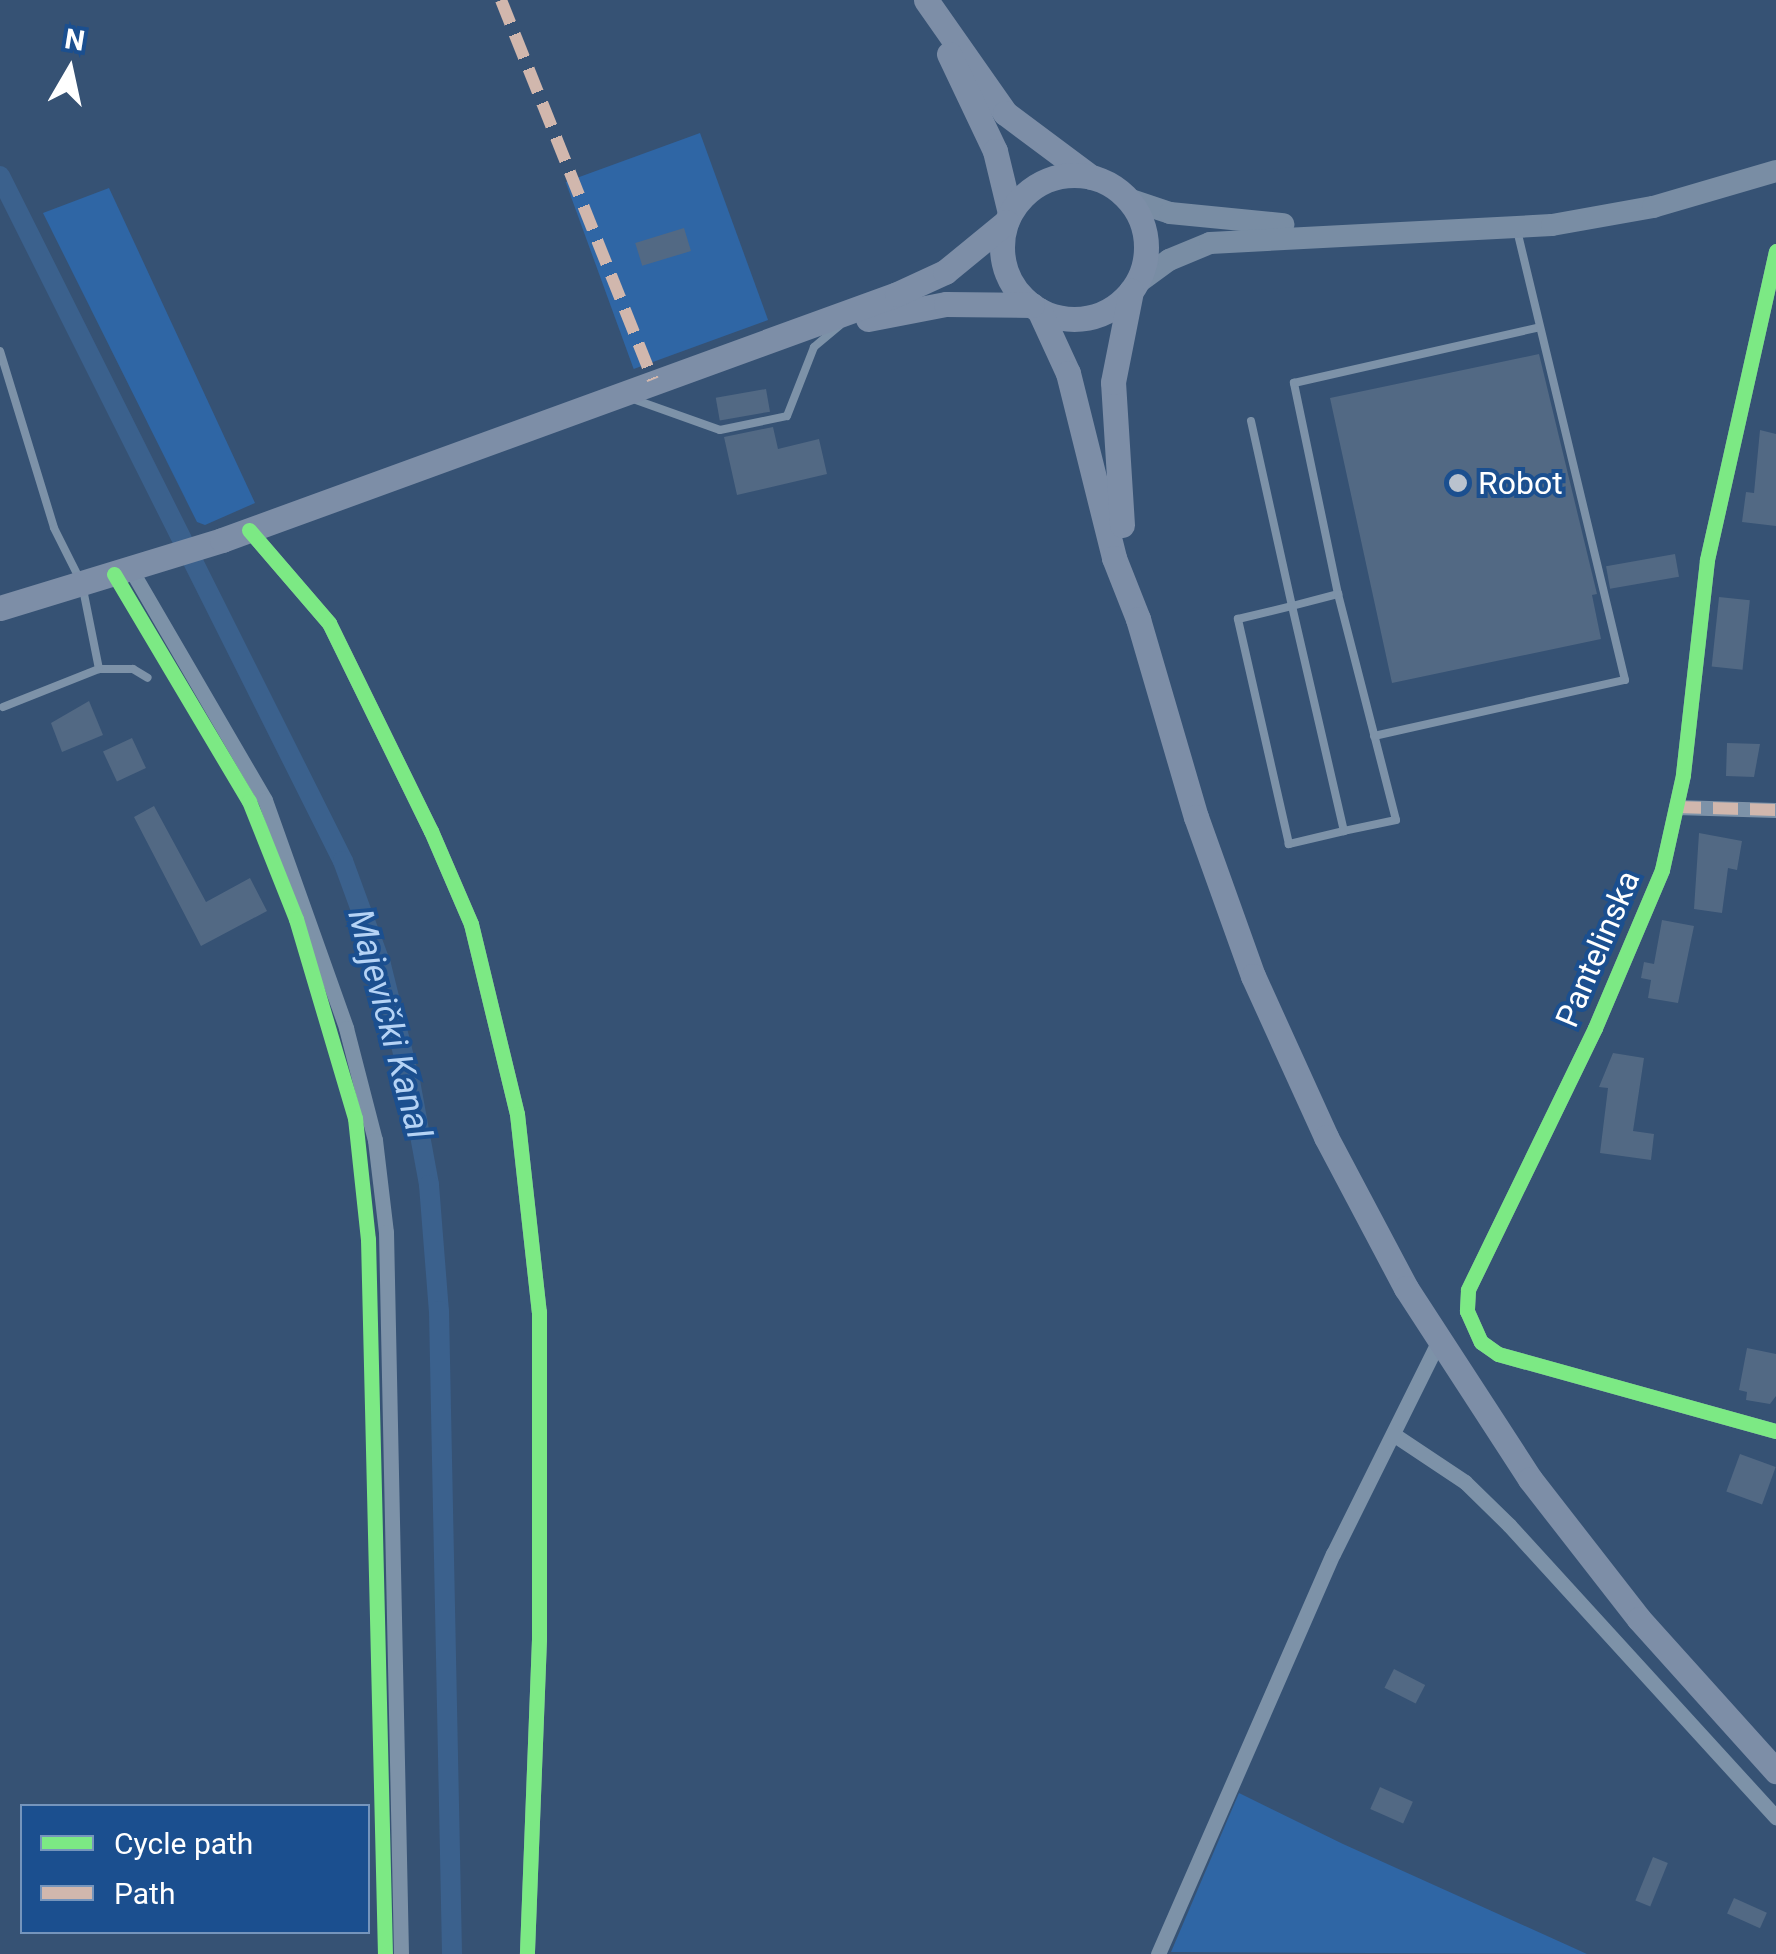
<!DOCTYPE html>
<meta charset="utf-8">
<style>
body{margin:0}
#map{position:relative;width:1776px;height:1954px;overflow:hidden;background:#365274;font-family:Roboto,sans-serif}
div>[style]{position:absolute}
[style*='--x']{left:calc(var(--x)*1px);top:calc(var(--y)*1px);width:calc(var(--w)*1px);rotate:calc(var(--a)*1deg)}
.green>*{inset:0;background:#2f66a5;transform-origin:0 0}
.canal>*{height:20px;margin:-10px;padding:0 10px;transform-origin:10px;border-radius:10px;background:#3b618d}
.building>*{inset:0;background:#526984;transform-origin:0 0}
.service>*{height:8px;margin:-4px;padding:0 4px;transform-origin:4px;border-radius:4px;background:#7d92a8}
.minor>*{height:15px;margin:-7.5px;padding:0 7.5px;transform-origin:7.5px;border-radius:7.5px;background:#7d92a8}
.secondary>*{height:22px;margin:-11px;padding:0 11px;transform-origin:11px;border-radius:11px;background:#798da4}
.primary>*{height:25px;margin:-12.5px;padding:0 12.5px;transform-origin:12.5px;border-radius:12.5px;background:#7d8ea7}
.primary>.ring{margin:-12.5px;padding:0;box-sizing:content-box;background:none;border:25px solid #7d8ea7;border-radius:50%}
.quiet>*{height:12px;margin-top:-6px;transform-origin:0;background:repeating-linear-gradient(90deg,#d1b7ad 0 25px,transparent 0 37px)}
.cycleway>*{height:15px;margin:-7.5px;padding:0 7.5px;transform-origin:7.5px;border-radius:7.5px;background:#7ce984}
.dots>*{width:28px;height:28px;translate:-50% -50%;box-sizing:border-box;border:5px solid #1b4f8f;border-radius:50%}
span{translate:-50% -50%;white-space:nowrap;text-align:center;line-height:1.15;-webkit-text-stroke:8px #1b4f8f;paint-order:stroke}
.poi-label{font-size:32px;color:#fff}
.left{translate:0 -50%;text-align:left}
.street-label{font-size:32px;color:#fff}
.water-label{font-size:35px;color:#b5d3f5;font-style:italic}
.legend{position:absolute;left:20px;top:1804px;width:350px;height:130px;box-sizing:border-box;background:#1b4f8f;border:2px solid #7695bc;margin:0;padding:12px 18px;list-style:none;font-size:30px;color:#fff}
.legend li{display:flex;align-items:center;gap:20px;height:50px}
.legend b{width:50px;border:2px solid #7695bc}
.north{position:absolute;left:20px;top:20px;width:100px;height:100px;-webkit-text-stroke:8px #1b4f8f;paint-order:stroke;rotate:9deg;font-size:28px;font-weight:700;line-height:40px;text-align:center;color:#fff}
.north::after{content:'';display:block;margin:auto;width:35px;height:45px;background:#fff;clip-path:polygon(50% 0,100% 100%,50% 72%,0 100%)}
</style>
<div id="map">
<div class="green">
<i style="left:700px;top:133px;width:199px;height:143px;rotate:70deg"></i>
<i style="clip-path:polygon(109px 188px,255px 503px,205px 525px,197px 522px,43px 213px)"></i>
<i style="clip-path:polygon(1239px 1793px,1343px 1844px,1587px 1954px,1171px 1952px)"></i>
</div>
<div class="canal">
<i style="--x:0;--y:176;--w:766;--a:63.4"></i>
<i style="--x:343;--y:861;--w:111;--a:69.9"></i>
<i style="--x:381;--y:965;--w:120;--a:76"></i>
<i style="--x:410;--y:1081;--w:106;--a:79.6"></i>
<i style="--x:429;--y:1185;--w:126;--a:85.5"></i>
<i style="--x:439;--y:1311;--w:643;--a:88.84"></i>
</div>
<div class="building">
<i style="left:684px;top:228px;width:24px;height:51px;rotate:73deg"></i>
<i style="clip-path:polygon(1539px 354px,1597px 594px,1592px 595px,1601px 639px,1392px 683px,1330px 398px)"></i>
<i style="left:766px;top:389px;width:23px;height:51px;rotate:80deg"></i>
<i style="clip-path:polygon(773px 427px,778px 449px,819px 439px,827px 474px,737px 495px,724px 437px)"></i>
<i style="clip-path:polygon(1760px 430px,1776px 434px,1776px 526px,1742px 522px,1746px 492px,1754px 493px)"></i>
<i style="left:1675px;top:554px;width:23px;height:70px;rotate:80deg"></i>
<i style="left:1719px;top:597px;width:31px;height:70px;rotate:6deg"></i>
<i style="clip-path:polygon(89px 701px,103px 735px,62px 752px,51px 723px)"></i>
<i style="left:132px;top:738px;width:33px;height:32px;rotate:65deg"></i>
<i style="clip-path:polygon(1727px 743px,1760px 744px,1754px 777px,1726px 776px)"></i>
<i style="clip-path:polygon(154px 806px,206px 902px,250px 878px,267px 911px,201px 946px,134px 817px)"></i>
<i style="clip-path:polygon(1699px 833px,1742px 841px,1737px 870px,1728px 868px,1722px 913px,1694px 909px)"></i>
<i style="clip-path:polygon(1662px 920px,1694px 926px,1678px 1003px,1648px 998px,1651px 980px,1641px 978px,1644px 962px,1654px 964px)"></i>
<i style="clip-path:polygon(1613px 1053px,1644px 1058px,1633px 1131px,1654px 1134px,1651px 1160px,1600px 1153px,1608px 1088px,1599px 1087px)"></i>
<i style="clip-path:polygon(1747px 1348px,1776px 1354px,1776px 1396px,1770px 1404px,1746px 1400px,1747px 1392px,1739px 1390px)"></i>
<i style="left:1740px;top:1454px;width:38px;height:40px;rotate:20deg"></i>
<i style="left:1394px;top:1669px;width:35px;height:21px;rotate:27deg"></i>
<i style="left:1380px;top:1787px;width:36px;height:24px;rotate:24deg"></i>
<i style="left:1653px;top:1857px;width:16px;height:47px;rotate:22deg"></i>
<i style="left:1734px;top:1898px;width:36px;height:17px;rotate:24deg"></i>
</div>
<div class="service">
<i style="--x:0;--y:351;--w:185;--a:73"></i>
<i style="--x:54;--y:528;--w:63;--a:63.4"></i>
<i style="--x:82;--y:584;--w:87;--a:78.7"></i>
<i style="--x:99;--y:669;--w:34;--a:0"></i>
<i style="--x:133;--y:669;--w:17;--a:31"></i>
<i style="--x:633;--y:399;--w:92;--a:19.6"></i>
<i style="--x:720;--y:430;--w:68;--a:-11.8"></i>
<i style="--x:787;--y:416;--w:74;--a:-68.6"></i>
<i style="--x:814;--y:347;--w:34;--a:-40"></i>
<i style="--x:1251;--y:421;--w:189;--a:77.5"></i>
<i style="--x:1292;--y:606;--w:231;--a:77"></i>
<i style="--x:1344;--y:831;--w:57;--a:166.7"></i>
<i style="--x:1289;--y:844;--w:231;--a:-102.8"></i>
<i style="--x:1238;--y:619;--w:56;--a:-13.5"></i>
<i style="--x:1292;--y:606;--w:48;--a:-14.6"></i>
<i style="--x:1338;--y:594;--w:216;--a:-101.8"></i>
<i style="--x:1294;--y:383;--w:249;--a:-12.8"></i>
<i style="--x:1338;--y:594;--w:233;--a:75.6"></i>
<i style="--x:1396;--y:820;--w:53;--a:168.1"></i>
<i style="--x:3;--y:707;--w:103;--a:-21.6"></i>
<i style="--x:1374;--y:736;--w:257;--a:-12.6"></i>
<i style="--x:1625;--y:680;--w:464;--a:-103.5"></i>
</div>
<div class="minor">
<i style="--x:1776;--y:251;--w:317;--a:102.6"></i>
<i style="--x:1707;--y:560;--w:216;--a:96.4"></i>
<i style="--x:1683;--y:775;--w:97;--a:102.5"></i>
<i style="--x:1662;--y:870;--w:172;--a:113"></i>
<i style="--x:1595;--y:1028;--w:291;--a:115.9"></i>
<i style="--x:1468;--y:1290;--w:21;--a:93"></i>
<i style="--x:1467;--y:1311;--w:34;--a:66"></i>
<i style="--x:1481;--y:1342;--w:21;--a:35"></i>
<i style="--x:1498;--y:1354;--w:288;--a:15.5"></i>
<i style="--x:249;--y:530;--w:123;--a:49.3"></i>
<i style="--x:329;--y:623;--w:232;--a:63.9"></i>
<i style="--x:431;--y:831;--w:101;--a:66.7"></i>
<i style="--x:471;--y:924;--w:195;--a:76.4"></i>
<i style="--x:517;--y:1114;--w:199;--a:83.7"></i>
<i style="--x:539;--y:1312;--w:327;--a:90"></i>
<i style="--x:539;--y:1639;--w:315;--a:92.2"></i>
<i style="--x:130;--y:568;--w:268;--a:59.8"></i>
<i style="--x:265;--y:800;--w:242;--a:70.4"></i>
<i style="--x:346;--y:1028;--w:116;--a:75.5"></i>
<i style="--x:375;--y:1140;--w:93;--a:83.2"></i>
<i style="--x:386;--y:1232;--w:722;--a:88.81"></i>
<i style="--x:1676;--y:807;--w:100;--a:1.7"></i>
<i style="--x:1396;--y:1436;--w:83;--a:33.7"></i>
<i style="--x:1465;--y:1482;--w:62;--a:44.3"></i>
<i style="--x:1509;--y:1525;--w:396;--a:47.6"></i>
<i style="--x:1158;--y:1954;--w:437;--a:-66.4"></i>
<i style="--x:1333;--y:1554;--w:239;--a:-63.6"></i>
</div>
<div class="secondary">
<i style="--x:1128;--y:199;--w:44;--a:18.4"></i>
<i style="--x:1170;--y:213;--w:114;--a:5.6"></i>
<i style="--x:1136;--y:284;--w:41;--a:-36"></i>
<i style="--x:1169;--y:260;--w:44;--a:-22.5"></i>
<i style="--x:1210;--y:243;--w:342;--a:-3"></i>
<i style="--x:1552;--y:225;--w:103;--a:-10.1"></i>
<i style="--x:1653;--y:207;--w:128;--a:-16.3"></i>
</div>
<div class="primary">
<i style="--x:926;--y:0;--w:138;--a:55"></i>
<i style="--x:1005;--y:113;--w:107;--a:36.7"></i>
<i style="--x:949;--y:54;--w:107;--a:64.6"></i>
<i style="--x:995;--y:151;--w:64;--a:76.4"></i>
<i class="ring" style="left:1002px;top:175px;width:119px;height:119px"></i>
<i style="--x:1039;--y:310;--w:69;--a:65.3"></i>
<i style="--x:1068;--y:373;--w:191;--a:76"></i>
<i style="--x:1114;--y:558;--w:66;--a:68.5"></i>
<i style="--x:1138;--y:619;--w:206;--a:73.7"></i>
<i style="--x:1196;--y:817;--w:169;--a:70.3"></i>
<i style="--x:1253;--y:976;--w:177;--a:65.6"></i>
<i style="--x:1326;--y:1137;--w:171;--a:62.1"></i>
<i style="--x:1406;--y:1288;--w:228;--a:57"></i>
<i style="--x:1530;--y:1479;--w:177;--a:52.1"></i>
<i style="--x:1639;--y:1619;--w:205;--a:48"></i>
<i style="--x:868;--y:319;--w:79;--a:-10.9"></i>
<i style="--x:946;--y:304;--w:86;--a:0.7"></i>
<i style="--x:1122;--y:525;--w:143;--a:-93.6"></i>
<i style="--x:1113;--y:382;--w:93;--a:-78.8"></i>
<i style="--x:0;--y:608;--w:232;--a:-17"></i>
<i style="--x:222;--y:540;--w:718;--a:-20.02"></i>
<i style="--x:897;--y:294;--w:53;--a:-24.6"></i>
<i style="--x:945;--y:272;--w:79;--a:-39.3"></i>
</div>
<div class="quiet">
<i style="--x:501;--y:0;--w:409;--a:68.2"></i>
<i style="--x:1676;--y:807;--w:100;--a:1.7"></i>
</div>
<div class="cycleway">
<i style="--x:1776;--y:251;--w:317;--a:102.6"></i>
<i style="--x:1707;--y:560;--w:216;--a:96.4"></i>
<i style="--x:1683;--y:775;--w:97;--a:102.5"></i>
<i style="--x:1662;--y:870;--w:172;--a:113"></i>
<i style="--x:1595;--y:1028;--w:291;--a:115.9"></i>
<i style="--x:1468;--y:1290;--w:21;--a:93"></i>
<i style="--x:1467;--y:1311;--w:34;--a:66"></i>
<i style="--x:1481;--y:1342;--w:21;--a:35"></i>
<i style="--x:1498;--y:1354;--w:288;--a:15.5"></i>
<i style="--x:249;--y:530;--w:123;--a:49.3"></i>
<i style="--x:329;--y:623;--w:232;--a:63.9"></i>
<i style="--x:431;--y:831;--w:101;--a:66.7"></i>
<i style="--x:471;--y:924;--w:195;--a:76.4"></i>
<i style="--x:517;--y:1114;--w:199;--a:83.7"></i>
<i style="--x:539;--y:1312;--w:327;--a:90"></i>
<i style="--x:539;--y:1639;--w:315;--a:92.2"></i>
<i style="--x:114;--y:574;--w:264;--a:59.3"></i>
<i style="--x:249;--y:801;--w:127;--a:68.3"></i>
<i style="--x:296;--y:919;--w:208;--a:73.5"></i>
<i style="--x:355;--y:1118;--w:122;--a:83.9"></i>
<i style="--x:368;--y:1239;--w:715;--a:88.64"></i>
</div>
<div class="dots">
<i style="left:1458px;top:483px;background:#b9c2ce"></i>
</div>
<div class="poi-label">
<span class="left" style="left:1478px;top:483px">Robot</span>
</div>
<div class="street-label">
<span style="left:1598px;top:949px;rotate:-67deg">Pantelinska</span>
</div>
<div class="water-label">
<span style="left:389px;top:1024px;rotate:75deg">Majevički Kanal</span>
</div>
<ul class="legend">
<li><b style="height:12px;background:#7ce984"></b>Cycle path</li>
<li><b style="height:12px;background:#d1b7ad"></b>Path</li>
</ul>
<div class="north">N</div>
</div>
